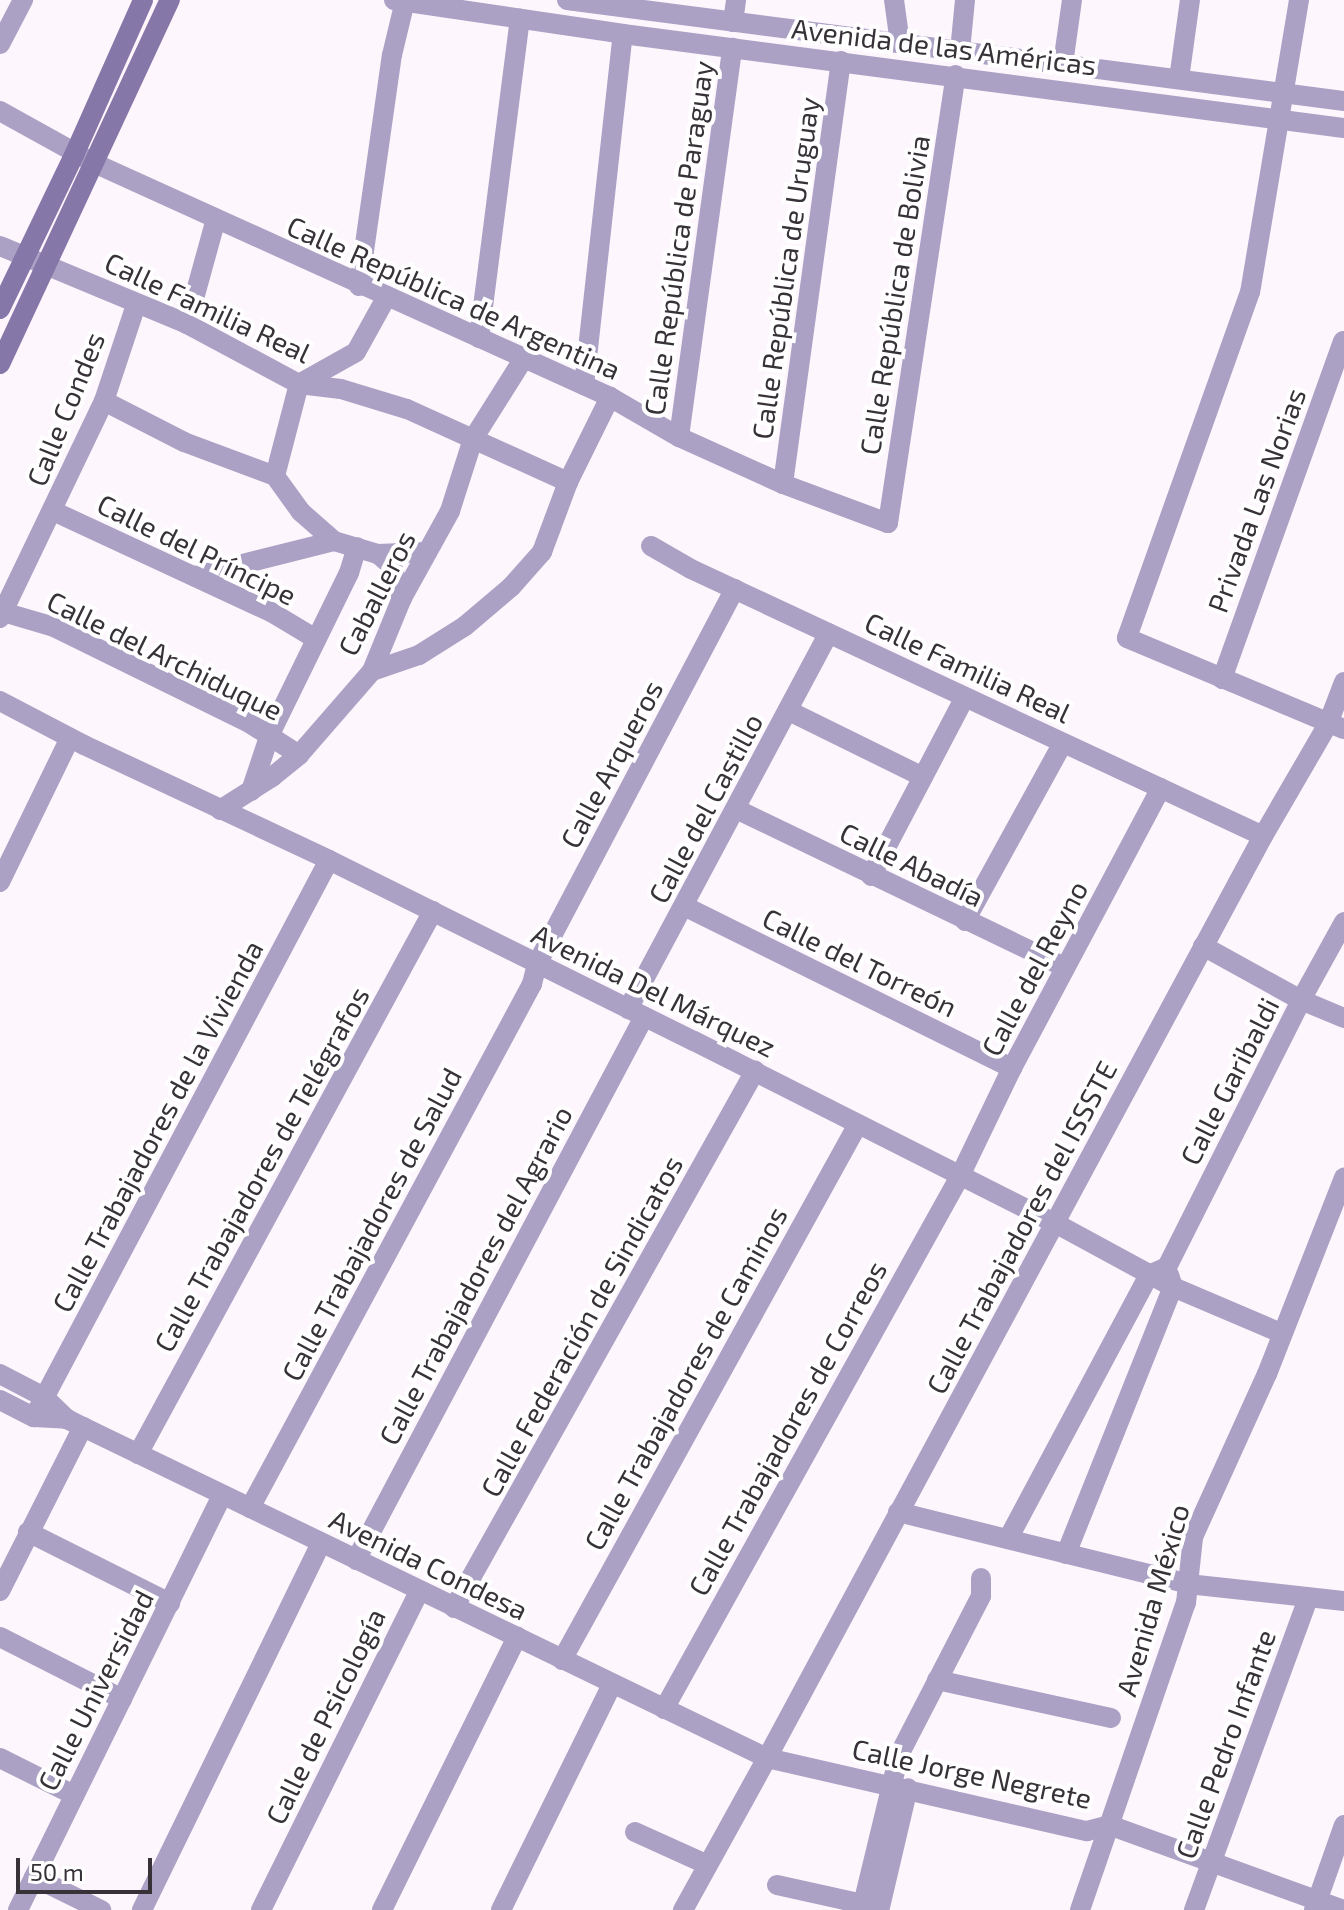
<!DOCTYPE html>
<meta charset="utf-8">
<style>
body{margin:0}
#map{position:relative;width:1344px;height:1910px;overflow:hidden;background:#fef6fd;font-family:"Exo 2",sans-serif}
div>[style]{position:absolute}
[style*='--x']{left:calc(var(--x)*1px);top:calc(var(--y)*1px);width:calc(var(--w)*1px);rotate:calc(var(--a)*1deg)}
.minor>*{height:20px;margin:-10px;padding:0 10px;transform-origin:10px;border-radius:10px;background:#aba1c4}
.tertiary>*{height:20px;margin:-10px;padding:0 10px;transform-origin:10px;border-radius:10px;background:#aba1c4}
.secondary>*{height:20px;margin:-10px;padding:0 10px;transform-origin:10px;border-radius:10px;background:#8677a9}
span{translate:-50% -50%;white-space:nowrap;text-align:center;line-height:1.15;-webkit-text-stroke:8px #fff;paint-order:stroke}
.street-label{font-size:28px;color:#373237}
.scale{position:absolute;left:16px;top:1858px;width:136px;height:36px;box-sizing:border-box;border:4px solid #373237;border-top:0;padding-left:10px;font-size:24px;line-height:28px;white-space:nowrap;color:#373237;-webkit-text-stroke:6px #fff;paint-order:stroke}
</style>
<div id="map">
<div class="minor">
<i style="--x:894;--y:0;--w:43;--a:82.1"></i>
<i style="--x:1299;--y:0;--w:296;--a:99.5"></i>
<i style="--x:1250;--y:292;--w:367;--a:109.6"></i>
<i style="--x:1127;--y:638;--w:235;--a:22.8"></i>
<i style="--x:733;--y:22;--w:22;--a:-82"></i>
<i style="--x:0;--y:44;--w:50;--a:-62.4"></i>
<i style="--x:960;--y:51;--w:51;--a:-84.4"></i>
<i style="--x:1063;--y:64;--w:65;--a:-82"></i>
<i style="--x:1179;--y:79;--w:80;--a:-82.1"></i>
<i style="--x:0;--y:111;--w:107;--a:29"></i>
<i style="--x:94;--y:163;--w:567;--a:24.39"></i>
<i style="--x:610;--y:397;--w:80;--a:30.1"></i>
<i style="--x:679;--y:437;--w:114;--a:24.3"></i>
<i style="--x:783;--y:484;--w:112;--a:20.4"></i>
<i style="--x:888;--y:523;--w:453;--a:-81.4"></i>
<i style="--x:0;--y:246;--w:203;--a:22.6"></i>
<i style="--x:187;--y:324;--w:127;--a:28.2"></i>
<i style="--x:299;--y:384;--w:42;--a:6.8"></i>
<i style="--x:341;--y:389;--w:69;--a:16.9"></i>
<i style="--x:407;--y:409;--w:177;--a:24.4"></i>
<i style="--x:359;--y:286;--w:233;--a:-81.9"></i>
<i style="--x:392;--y:55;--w:56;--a:-76.5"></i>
<i style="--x:187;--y:324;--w:109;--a:-74.6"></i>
<i style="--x:479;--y:338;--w:322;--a:-82.7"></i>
<i style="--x:584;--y:385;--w:353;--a:-83.7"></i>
<i style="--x:104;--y:401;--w:90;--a:27.1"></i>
<i style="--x:184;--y:442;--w:97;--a:20.5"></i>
<i style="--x:275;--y:476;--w:44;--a:54.2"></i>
<i style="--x:301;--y:512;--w:44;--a:41.3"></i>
<i style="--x:334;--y:541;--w:46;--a:16.5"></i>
<i style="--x:378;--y:554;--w:18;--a:41"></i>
<i style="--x:392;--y:566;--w:34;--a:73"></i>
<i style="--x:679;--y:437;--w:393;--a:-82.2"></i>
<i style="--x:275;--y:476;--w:95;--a:-75.4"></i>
<i style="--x:299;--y:384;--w:65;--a:-29.3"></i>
<i style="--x:356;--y:352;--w:64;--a:-61"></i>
<i style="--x:783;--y:484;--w:427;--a:-82.2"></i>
<i style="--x:53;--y:511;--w:240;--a:24.9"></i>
<i style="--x:271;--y:612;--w:52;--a:31"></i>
<i style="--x:651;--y:546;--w:46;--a:29.9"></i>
<i style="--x:691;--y:569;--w:631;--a:25.02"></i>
<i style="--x:378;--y:554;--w:49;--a:-2.3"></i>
<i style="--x:195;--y:576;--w:143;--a:-14.1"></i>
<i style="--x:3;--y:612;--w:53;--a:16.4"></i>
<i style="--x:54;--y:627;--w:220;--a:26.2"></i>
<i style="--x:251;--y:724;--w:57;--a:32.9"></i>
<i style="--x:0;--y:618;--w:241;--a:-64.4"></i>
<i style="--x:104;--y:401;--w:101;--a:-71.6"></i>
<i style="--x:372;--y:671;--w:50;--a:-18.8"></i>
<i style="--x:419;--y:655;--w:54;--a:-32.2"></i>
<i style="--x:465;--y:626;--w:60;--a:-40.3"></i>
<i style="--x:511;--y:587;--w:47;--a:-48.5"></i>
<i style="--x:542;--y:552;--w:75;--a:-69.6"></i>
<i style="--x:568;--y:482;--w:95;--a:-63.7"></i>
<i style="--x:1222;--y:679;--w:359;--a:-70.3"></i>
<i style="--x:1344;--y:682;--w:45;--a:110.9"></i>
<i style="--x:1328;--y:724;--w:129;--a:120.1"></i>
<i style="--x:1263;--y:836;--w:1047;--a:118.28"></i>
<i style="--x:767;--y:1758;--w:328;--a:12.9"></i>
<i style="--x:1087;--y:1831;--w:23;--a:-15"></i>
<i style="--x:1109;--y:1825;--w:250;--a:19.9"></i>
<i style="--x:0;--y:701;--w:95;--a:27.6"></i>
<i style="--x:84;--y:745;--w:271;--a:25.1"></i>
<i style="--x:329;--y:860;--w:407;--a:26.4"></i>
<i style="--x:694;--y:1041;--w:404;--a:26.8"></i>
<i style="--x:1055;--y:1223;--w:134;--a:28.5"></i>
<i style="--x:1173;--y:1287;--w:117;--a:23.1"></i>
<i style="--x:789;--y:711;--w:149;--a:26.2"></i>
<i style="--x:251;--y:791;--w:60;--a:-71.6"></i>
<i style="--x:270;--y:734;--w:179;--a:-63.9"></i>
<i style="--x:349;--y:573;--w:27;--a:-73"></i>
<i style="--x:736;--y:809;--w:365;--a:25.7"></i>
<i style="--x:220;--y:810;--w:62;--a:-32.4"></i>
<i style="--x:272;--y:777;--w:35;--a:-39"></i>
<i style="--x:299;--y:755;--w:111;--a:-49"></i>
<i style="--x:372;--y:671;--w:79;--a:-67.7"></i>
<i style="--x:402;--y:598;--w:99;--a:-61.1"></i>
<i style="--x:450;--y:511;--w:76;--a:-72.3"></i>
<i style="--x:473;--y:439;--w:96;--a:-57.8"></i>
<i style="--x:871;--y:876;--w:202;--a:-62.3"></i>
<i style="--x:0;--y:882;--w:160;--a:-64.1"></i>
<i style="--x:684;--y:906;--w:366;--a:26.3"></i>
<i style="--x:965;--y:921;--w:203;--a:-61.2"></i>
<i style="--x:1203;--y:946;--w:112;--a:28.9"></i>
<i style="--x:1301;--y:1000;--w:47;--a:22.7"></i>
<i style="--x:628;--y:1009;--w:426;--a:-61.9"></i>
<i style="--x:34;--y:1417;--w:630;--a:-62.09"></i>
<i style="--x:138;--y:1454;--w:618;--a:-61.49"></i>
<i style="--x:250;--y:1508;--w:595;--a:-61.71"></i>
<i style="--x:532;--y:984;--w:21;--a:-76"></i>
<i style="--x:537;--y:964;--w:424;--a:-62.2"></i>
<i style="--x:898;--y:1512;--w:299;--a:13.9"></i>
<i style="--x:1188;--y:1584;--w:157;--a:6.2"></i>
<i style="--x:28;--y:1532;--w:159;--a:26.6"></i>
<i style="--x:1008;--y:1539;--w:299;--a:-61.9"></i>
<i style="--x:1149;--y:1275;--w:20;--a:-24"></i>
<i style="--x:1167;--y:1267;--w:299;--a:-63.3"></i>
<i style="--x:1301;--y:1000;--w:89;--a:-61.1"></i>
<i style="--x:1066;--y:1554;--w:288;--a:-68.2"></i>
<i style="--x:1173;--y:1287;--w:13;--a:-108"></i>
<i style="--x:356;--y:1560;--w:615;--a:-62.06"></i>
<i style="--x:0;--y:1591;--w:184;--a:-63.2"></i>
<i style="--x:454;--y:1608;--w:616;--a:-60.73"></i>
<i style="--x:0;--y:1637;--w:137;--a:26.9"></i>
<i style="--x:562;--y:1660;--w:612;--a:-61.09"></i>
<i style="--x:937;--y:1680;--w:178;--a:12.3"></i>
<i style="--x:664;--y:1709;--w:610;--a:-60.95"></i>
<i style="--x:960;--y:1176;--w:120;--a:-64.3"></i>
<i style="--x:1012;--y:1068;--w:317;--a:-62"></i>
<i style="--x:0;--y:1758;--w:83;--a:26.6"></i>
<i style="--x:635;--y:1832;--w:78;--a:24.3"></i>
<i style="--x:34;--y:1877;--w:75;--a:26.2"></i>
<i style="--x:777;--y:1885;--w:101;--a:12.5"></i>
<i style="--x:863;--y:1904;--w:153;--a:-76.4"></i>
<i style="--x:899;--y:1755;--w:179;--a:-62.7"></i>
<i style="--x:981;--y:1596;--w:18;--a:-90"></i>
<i style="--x:880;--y:1907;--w:122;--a:-76.8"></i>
<i style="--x:18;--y:1910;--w:462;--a:-63.8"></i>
<i style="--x:142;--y:1910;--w:408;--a:-64"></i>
<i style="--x:261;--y:1910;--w:355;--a:-63.6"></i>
<i style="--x:382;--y:1910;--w:305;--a:-63.7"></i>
<i style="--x:501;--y:1910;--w:252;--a:-63.8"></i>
<i style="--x:1080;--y:1910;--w:325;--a:-71"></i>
<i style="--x:1186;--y:1603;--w:66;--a:-83.9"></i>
<i style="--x:1193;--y:1537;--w:179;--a:-65.6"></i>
<i style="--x:1267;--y:1374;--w:211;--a:-68.6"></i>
<i style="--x:1194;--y:1910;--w:332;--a:-69.9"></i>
<i style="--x:1314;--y:1910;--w:90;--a:-70.6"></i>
</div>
<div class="tertiary">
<i style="--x:394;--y:0;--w:232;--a:8.4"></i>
<i style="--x:623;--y:34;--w:727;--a:7.43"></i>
<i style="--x:567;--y:0;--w:784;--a:7.41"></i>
<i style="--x:0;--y:1374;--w:50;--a:27.6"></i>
<i style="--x:44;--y:1397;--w:32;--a:44"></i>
<i style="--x:67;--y:1419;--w:18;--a:27"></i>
<i style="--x:83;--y:1427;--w:760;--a:25.82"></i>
<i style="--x:767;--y:1758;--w:174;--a:118.9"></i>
<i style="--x:0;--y:1400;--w:38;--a:27"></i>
<i style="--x:34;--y:1417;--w:33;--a:3"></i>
</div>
<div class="secondary">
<i style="--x:0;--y:309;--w:173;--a:-64.3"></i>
<i style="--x:75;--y:153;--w:167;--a:-66"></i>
<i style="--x:0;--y:364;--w:402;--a:-65"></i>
</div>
<div class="street-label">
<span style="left:944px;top:46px;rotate:7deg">Avenida de las Américas</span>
<span style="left:678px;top:238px;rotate:-82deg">Calle República de Paraguay</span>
<span style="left:785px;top:268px;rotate:-82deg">Calle República de Uruguay</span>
<span style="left:894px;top:295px;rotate:-81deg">Calle República de Bolivia</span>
<span style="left:454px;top:297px;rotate:24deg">Calle República de Argentina</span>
<span style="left:208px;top:307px;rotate:25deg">Calle Familia Real</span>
<span style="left:65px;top:409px;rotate:-68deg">Calle Condes</span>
<span style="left:1256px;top:500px;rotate:-70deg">Privada Las Norias</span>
<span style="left:197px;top:549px;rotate:26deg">Calle del Príncipe</span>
<span style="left:376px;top:593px;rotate:-63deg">Caballeros</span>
<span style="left:165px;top:655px;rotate:26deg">Calle del Archiduque</span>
<span style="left:968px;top:667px;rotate:25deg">Calle Familia Real</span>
<span style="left:611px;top:764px;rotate:-62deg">Calle Arqueros</span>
<span style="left:705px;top:808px;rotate:-62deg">Calle del Castillo</span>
<span style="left:912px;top:864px;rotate:26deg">Calle Abadía</span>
<span style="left:860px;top:962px;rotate:26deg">Calle del Torreón</span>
<span style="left:1034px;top:968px;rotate:-62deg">Calle del Reyno</span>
<span style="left:654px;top:990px;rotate:26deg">Avenida Del Márquez</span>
<span style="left:1229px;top:1081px;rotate:-63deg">Calle Garibaldi</span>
<span style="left:157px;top:1126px;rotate:-62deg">Calle Trabajadores de la Vivienda</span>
<span style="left:261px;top:1169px;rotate:-61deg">Calle Trabajadores de Telégrafos</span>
<span style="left:371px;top:1224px;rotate:-62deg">Calle Trabajadores de Salud</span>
<span style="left:1021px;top:1227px;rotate:-62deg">Calle Trabajadores del ISSSTE</span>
<span style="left:475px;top:1275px;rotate:-62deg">Calle Trabajadores del Agrario</span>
<span style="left:581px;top:1326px;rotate:-61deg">Calle Federación de Sindicatos</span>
<span style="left:685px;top:1378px;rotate:-61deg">Calle Trabajadores de Caminos</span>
<span style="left:787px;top:1428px;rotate:-61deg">Calle Trabajadores de Correos</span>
<span style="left:429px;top:1564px;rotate:26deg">Avenida Condesa</span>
<span style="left:1152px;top:1600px;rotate:-74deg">Avenida México</span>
<span style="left:95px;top:1690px;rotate:-63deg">Calle Universidad</span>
<span style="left:325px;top:1716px;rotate:-64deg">Calle de Psicología</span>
<span style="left:1225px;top:1744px;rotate:-70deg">Calle Pedro Infante</span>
<span style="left:972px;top:1773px;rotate:12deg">Calle Jorge Negrete</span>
</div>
<div class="scale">50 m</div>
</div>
